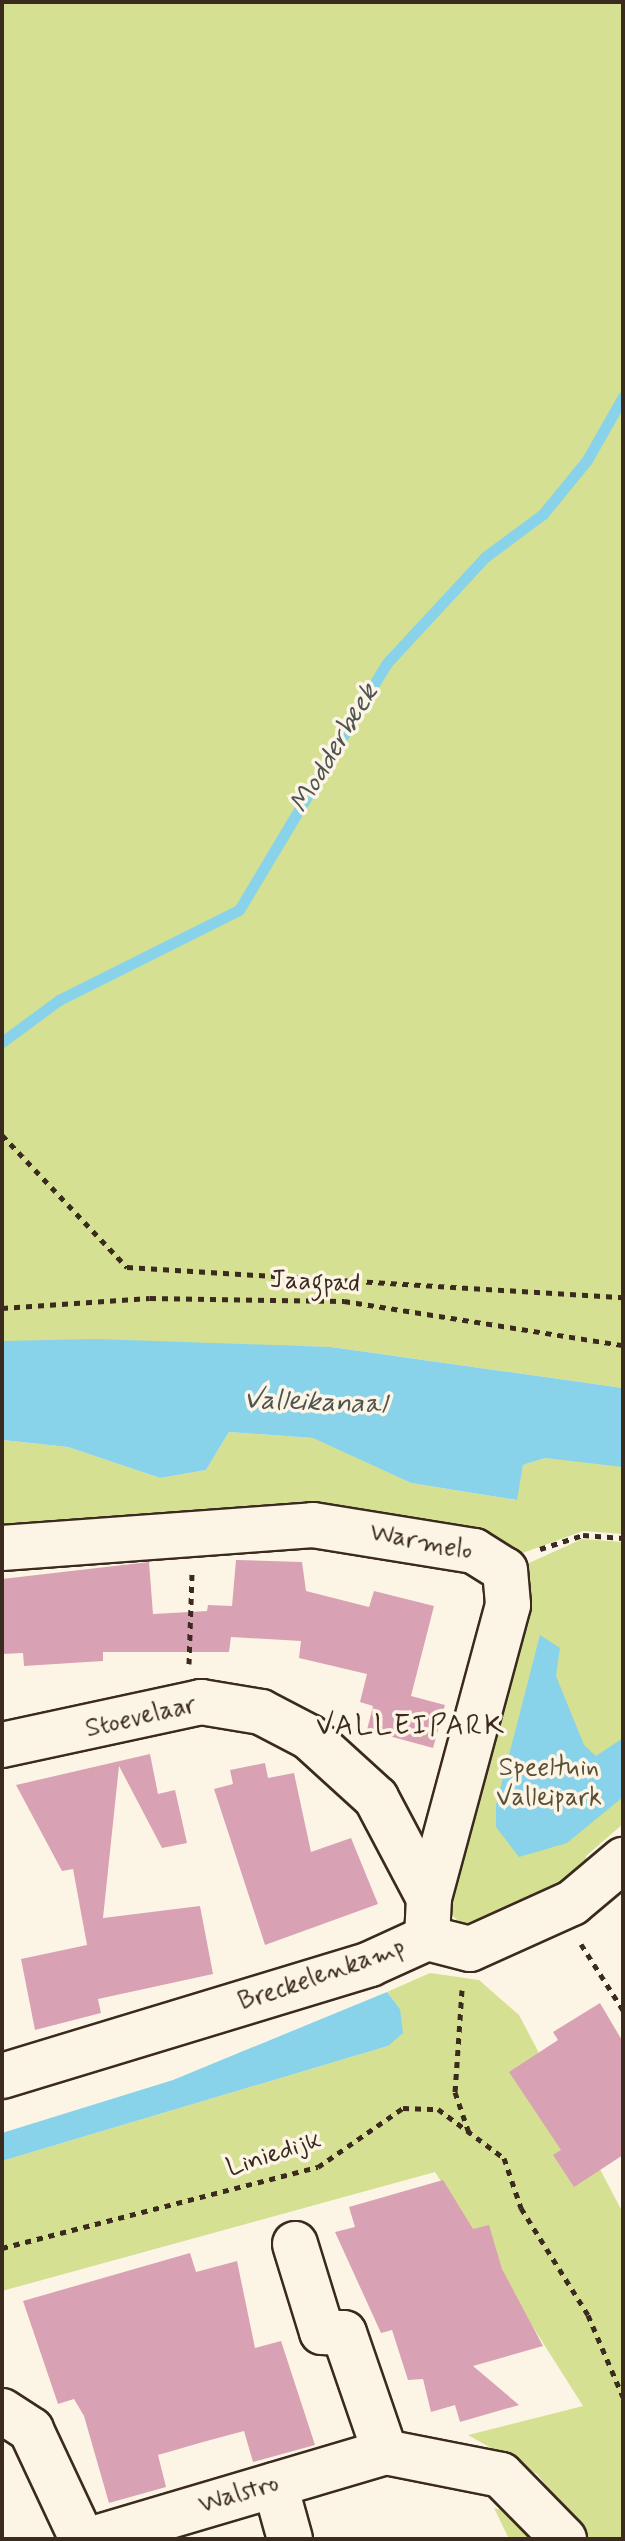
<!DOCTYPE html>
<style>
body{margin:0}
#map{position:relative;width:625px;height:2541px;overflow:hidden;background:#fcf5e5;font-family:Mynerve,sans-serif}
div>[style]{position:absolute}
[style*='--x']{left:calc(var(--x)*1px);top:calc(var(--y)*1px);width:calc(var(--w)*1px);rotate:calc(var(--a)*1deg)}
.green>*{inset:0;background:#d5e092}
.water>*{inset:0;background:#89d3ea}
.stream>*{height:11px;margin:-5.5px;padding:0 5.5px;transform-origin:5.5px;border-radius:5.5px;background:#89d3ea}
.building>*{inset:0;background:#d9a2b4}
.path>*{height:5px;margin-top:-2.5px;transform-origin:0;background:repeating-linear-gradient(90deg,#3b2a1e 0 6px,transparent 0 12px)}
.roads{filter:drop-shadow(2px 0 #3b2a1e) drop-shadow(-2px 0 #3b2a1e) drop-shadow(0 2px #3b2a1e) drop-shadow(0 -2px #3b2a1e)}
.minor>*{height:44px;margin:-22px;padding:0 22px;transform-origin:22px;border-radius:22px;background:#fcf5e5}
span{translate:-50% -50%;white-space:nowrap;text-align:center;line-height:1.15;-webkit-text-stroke:7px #fcf5e5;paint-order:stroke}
.street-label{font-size:26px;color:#3b2a1e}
.park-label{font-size:26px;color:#5a4e35}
.water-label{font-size:28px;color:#4e5451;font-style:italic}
.neighbourhood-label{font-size:28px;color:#3b2a1e;letter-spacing:2px}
.frame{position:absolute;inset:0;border:4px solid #3b2a1e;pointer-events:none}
</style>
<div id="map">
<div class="green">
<i style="clip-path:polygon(2px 2px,623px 2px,623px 1388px,331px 1347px,2px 1341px)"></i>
<i style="clip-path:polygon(229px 1432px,314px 1438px,411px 1483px,516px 1500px,523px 1465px,545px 1458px,615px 1463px,623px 1467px,623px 1534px,583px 1531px,509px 1558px,497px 1549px,2px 1536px,2px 1440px,68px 1447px,160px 1478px,206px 1470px)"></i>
<i style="clip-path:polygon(582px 1539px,623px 1542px,623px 1824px,586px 1856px,588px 1872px,465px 1928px,444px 1907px,518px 1568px)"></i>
<i style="clip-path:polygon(430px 1973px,479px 1980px,519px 2015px,623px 2213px,623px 2539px,589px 2539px,537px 2474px,468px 2435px,583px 2406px,435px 2172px,2px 2291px,2px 2161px,388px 2046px,400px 2009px,387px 1992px)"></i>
<i style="clip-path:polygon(494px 2508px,509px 2512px,536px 2539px,509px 2539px)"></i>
</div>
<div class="water">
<i style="clip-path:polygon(97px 1339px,331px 1347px,623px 1388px,623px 1467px,545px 1458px,523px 1465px,517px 1500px,411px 1483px,313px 1438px,229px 1432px,206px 1470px,160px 1478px,68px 1447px,2px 1440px,2px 1341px)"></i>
<i style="clip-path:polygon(540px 1635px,560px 1648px,556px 1676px,584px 1745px,596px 1756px,623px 1738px,623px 1797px,567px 1843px,519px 1857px,496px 1827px,496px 1805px)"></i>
<i style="clip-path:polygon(387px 1992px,400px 2009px,403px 2033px,388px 2046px,2px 2161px,2px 2133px,173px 2080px)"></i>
</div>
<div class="stream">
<i style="--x:2;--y:1042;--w:71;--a:-36.4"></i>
<i style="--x:59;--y:1000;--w:201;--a:-26.6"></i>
<i style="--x:239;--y:910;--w:287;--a:-59.1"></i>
<i style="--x:386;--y:664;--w:146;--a:-47.2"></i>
<i style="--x:485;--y:557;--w:72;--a:-36.6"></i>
<i style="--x:543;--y:514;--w:70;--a:-50.8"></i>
<i style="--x:587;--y:460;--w:73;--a:-60.3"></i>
</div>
<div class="building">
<i style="clip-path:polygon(236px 1560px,302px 1562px,306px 1591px,369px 1607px,374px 1591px,434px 1606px,411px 1696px,445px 1705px,433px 1748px,367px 1730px,373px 1706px,360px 1702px,367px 1674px,299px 1658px,301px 1641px,231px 1637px,229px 1652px,103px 1652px,103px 1661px,24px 1666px,23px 1653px,2px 1654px,2px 1579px,149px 1562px,153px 1614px,207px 1611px,208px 1605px,232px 1606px)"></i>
<i style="clip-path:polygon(150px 1754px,158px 1794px,175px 1790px,187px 1843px,162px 1848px,119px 1766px,103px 1918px,200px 1906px,213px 1974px,98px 1999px,101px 2013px,35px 2030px,21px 1959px,87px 1945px,73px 1869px,62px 1871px,16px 1785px)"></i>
<i style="clip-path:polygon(265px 1763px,268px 1778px,294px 1773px,311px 1852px,351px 1838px,378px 1904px,265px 1945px,214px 1789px,233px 1784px,230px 1770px)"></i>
<i style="clip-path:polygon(600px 2003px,623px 2042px,623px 2155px,574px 2187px,553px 2155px,561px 2150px,509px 2072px,558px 2040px,553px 2032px)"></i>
<i style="clip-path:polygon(443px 2180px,473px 2229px,489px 2225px,502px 2269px,543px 2346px,473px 2366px,519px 2405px,460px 2422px,455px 2405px,431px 2412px,423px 2379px,408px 2380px,392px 2330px,381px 2333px,335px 2232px,355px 2227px,349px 2207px)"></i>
<i style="clip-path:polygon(190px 2253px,196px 2272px,237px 2261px,255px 2348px,281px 2341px,315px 2445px,253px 2462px,244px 2431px,203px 2442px,158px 2455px,166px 2487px,109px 2503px,84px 2416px,74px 2399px,58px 2404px,23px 2301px)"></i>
</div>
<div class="path">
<i style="--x:2;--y:1135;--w:182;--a:46.6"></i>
<i style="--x:127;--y:1267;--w:497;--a:3.5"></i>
<i style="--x:2;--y:1308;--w:148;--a:-3.9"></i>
<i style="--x:150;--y:1298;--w:194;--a:0.9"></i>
<i style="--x:344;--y:1301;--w:282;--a:9"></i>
<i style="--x:540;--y:1549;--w:45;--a:-18"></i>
<i style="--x:583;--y:1535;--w:40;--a:4.3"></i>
<i style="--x:189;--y:1664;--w:90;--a:-88.1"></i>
<i style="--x:581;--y:1944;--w:78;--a:57.5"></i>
<i style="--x:462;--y:1990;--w:102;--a:93.9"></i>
<i style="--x:455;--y:2092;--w:43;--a:71.1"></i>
<i style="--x:2;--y:2248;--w:326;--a:-14.4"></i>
<i style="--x:318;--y:2167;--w:103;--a:-34.8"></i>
<i style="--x:403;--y:2108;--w:35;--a:2"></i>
<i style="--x:438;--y:2109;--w:82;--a:36.6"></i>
<i style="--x:504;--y:2158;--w:53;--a:71.2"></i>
<i style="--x:521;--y:2208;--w:126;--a:57.9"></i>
<i style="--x:588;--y:2315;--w:89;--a:66.9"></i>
</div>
<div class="roads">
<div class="minor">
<i style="--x:2;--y:1548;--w:312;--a:-4.2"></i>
<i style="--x:313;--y:1525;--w:163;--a:9.2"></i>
<i style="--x:474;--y:1551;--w:36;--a:32"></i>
<i style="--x:505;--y:1570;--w:35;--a:85"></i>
<i style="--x:508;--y:1605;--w:303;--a:105.1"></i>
<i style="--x:429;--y:1898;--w:40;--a:92.9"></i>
<i style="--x:2;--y:1745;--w:204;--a:-12.2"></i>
<i style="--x:201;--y:1702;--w:61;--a:9.5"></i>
<i style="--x:261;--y:1712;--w:54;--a:27.5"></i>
<i style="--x:309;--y:1737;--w:91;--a:42.3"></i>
<i style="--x:376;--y:1798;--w:113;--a:62.1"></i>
<i style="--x:2;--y:2076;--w:385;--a:-16.9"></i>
<i style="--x:370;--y:1964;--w:63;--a:-24.5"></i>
<i style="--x:427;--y:1938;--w:44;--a:14.3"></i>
<i style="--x:470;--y:1949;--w:112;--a:-24.3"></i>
<i style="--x:572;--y:1903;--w:67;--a:-40.1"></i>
<i style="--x:295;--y:2244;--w:92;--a:72.9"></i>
<i style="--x:322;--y:2332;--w:22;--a:3"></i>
<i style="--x:344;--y:2333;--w:126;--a:71"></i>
<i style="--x:2;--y:2411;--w:35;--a:33"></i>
<i style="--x:31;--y:2430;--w:120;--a:64.9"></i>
<i style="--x:275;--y:2485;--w:56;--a:74.5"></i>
<i style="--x:92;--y:2539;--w:306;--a:-16.5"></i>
<i style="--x:385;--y:2452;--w:118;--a:11.2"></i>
<i style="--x:501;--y:2475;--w:90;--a:45.5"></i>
</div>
</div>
<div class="street-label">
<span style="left:315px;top:1283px;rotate:3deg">Jaagpad</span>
<span style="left:421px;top:1543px;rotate:11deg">Warmelo</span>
<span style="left:141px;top:1718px;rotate:-13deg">Stoevelaar</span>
<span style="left:322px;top:1976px;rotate:-19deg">Breckelenkamp</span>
<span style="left:274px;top:2155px;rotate:-18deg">Liniedijk</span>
<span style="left:239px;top:2495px;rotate:-17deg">Walstro</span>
</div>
<div class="park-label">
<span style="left:549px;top:1784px">Speeltuin<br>Valleipark</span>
</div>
<div class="water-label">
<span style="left:335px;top:749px;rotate:-59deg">Modderbeek</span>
<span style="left:315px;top:1403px;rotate:2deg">Valleikanaal</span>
</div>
<div class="neighbourhood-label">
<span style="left:411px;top:1727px">VALLEIPARK</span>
</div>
<div class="frame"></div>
</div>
